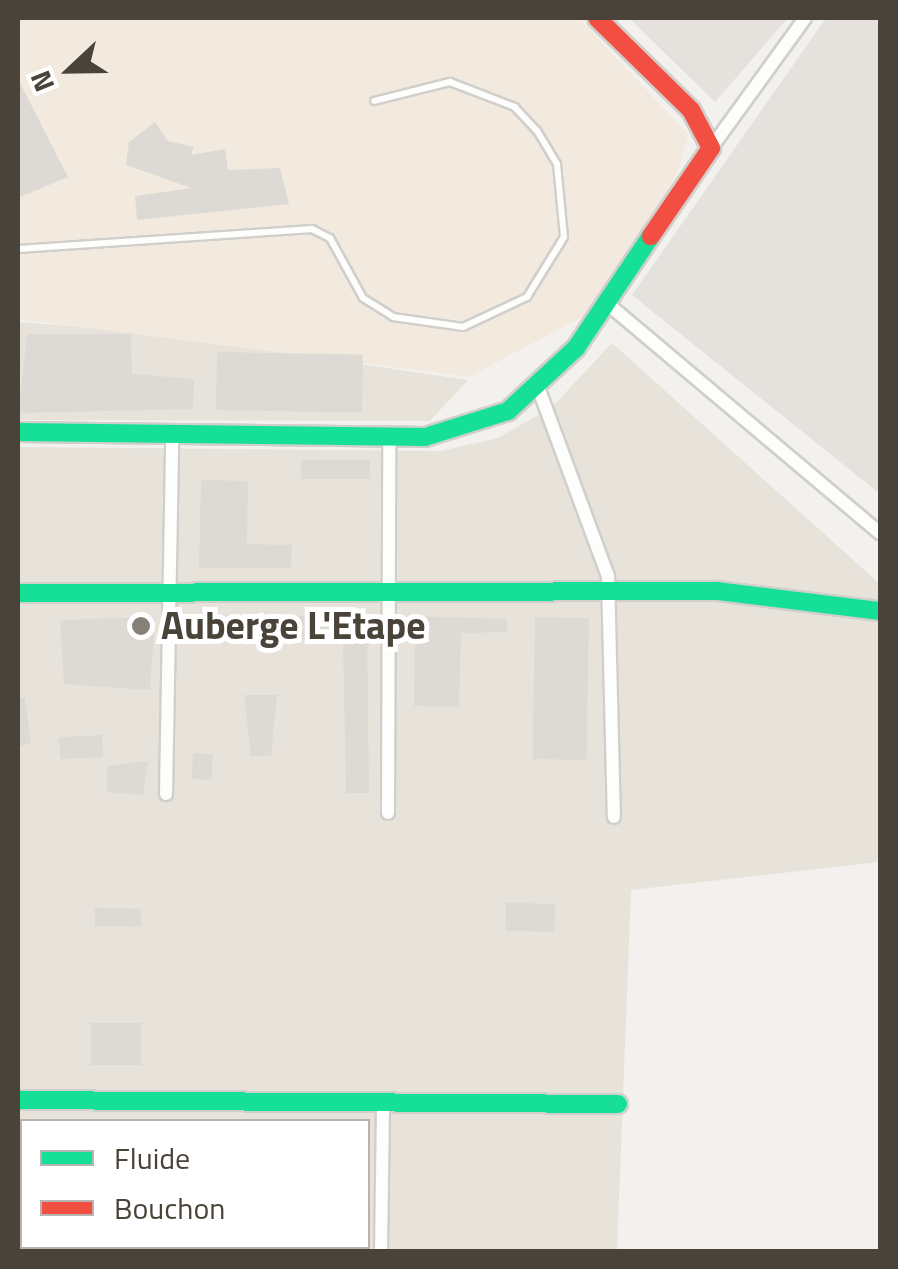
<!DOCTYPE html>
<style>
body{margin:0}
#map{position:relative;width:898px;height:1269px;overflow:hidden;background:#f3f1ed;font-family:"Titillium Web",sans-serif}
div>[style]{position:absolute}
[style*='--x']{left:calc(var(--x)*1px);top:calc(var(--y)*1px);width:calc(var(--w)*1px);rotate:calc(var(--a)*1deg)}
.residential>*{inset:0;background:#e7e3db}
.commercial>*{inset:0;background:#f2eade}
.industrial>*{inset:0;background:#e5e1dd}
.building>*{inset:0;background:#dddad5;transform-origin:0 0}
.roads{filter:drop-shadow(2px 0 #d1cfcb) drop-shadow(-2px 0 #d1cfcb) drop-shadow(0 2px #d1cfcb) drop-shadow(0 -2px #d1cfcb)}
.lane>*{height:6px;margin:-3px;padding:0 3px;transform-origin:3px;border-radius:3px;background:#fdfdfc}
.street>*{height:12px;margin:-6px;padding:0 6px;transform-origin:6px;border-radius:6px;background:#fdfdfc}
.fast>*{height:18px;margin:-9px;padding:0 9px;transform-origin:9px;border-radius:9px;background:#16e098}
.jam>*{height:18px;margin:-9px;padding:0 9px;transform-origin:9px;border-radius:9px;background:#f24e42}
.dots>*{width:28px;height:28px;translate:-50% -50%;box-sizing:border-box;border:5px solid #fff;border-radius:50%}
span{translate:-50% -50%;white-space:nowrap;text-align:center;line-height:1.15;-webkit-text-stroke:10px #fff;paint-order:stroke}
.poi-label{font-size:38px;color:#4a4339;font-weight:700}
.left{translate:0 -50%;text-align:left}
.frame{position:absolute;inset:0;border:20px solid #4a4339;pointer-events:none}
.legend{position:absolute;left:20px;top:1119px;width:350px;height:130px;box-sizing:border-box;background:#fff;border:2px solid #b7b4b0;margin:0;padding:12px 18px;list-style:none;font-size:30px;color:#4a4339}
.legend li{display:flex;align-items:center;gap:20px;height:50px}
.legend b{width:50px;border:2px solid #b7b4b0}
.north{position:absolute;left:20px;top:20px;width:100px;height:100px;-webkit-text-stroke:8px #fff;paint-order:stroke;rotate:248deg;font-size:28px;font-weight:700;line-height:40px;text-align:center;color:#4a4339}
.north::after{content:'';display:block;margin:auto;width:35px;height:45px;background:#4a4339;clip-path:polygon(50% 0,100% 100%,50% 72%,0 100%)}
</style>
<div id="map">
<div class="residential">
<i style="clip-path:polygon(18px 322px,135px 331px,468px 380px,430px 421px,18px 420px)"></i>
<i style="clip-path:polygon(612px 343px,880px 584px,880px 862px,631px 890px,617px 1251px,64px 1247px,368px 1246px,368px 1122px,22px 1122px,18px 1223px,18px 447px,441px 451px,498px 438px,552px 407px)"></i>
</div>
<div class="commercial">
<i style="clip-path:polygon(18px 18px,579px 18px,689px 135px,674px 181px,590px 313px,469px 377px,18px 319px)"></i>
</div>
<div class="industrial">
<i style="clip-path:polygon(629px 18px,788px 18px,715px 102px)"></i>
<i style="clip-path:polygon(826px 18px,880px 18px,880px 494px,632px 295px)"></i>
</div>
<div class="building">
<i style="clip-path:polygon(18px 79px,68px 177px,18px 198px)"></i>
<i style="clip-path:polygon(155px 122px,168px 141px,194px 147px,191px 155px,225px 149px,228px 170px,280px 168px,289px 204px,137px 220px,135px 196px,191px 188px,126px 165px,129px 142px)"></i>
<i style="clip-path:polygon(27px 334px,131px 334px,132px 374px,194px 379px,193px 409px,18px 413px)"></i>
<i style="left:217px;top:352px;width:146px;height:58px;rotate:1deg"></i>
<i style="left:301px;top:460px;width:69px;height:19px"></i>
<i style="clip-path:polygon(201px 480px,248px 481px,247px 544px,292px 545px,291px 568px,199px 568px)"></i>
<i style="clip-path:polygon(226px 615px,367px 616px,369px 793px,346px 793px,343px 640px,226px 638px)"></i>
<i style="clip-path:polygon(415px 616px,507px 619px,507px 632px,461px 633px,459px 707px,414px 706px)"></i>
<i style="clip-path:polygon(155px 617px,150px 690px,64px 684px,60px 620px)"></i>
<i style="left:535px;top:617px;width:54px;height:142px;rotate:1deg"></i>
<i style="clip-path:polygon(244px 695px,277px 695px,271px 756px,251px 756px)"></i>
<i style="clip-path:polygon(25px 697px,31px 744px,18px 746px,18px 698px)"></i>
<i style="left:102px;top:735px;width:22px;height:43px;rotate:87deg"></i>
<i style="left:193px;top:753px;width:20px;height:26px;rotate:3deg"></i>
<i style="clip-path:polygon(148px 761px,143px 795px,107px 792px,107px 766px)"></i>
<i style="left:506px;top:903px;width:49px;height:28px;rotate:1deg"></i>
<i style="left:95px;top:908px;width:46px;height:18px;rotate:1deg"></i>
<i style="left:91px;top:1023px;width:50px;height:42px"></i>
</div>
<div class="roads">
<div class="lane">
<i style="--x:18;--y:249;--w:295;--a:-3.9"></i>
<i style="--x:312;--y:229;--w:20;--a:27"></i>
<i style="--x:330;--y:238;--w:68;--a:61.2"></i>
<i style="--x:363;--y:298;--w:36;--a:32"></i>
<i style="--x:393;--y:317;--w:71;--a:8.1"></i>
<i style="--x:463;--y:327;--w:71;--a:-25.1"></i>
<i style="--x:527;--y:297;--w:70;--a:-58.3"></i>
<i style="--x:564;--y:237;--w:73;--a:-95.5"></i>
<i style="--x:557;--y:164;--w:39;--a:-121"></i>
<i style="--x:537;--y:131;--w:33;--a:-133"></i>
<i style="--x:515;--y:107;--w:70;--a:-159"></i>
<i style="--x:450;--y:82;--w:78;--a:166"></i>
</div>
<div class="street">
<i style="--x:711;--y:148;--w:160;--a:-54.1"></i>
<i style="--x:609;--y:305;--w:354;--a:40.1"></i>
<i style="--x:538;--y:387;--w:202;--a:69.7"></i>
<i style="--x:608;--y:576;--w:241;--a:88.6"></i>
<i style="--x:166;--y:794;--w:361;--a:-89"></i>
<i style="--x:388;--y:813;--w:375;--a:-89.8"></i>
<i style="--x:18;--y:1236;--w:4;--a:27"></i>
<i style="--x:39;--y:1246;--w:12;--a:31"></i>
<i style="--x:381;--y:1252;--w:149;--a:-89.2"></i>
</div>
<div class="fast">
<i style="--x:18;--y:432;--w:407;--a:0.7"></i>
<i style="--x:425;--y:437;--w:87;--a:-17.4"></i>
<i style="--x:508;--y:411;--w:93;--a:-42.8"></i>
<i style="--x:576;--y:348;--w:135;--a:-56.2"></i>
<i style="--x:18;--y:593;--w:699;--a:-0.16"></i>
<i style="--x:717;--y:591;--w:164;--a:7"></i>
<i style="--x:18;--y:1100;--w:600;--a:0.38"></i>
</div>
<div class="jam">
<i style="--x:597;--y:18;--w:132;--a:44.4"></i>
<i style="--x:691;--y:110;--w:43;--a:62.2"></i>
<i style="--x:711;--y:148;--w:107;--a:124.3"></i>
</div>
</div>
<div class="dots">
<i style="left:141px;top:626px;background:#858078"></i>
</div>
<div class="poi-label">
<span class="left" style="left:161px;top:626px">Auberge L'Etape</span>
</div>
<div class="frame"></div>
<ul class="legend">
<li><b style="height:12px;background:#16e098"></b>Fluide</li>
<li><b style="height:12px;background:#f24e42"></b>Bouchon</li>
</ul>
<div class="north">N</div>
</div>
